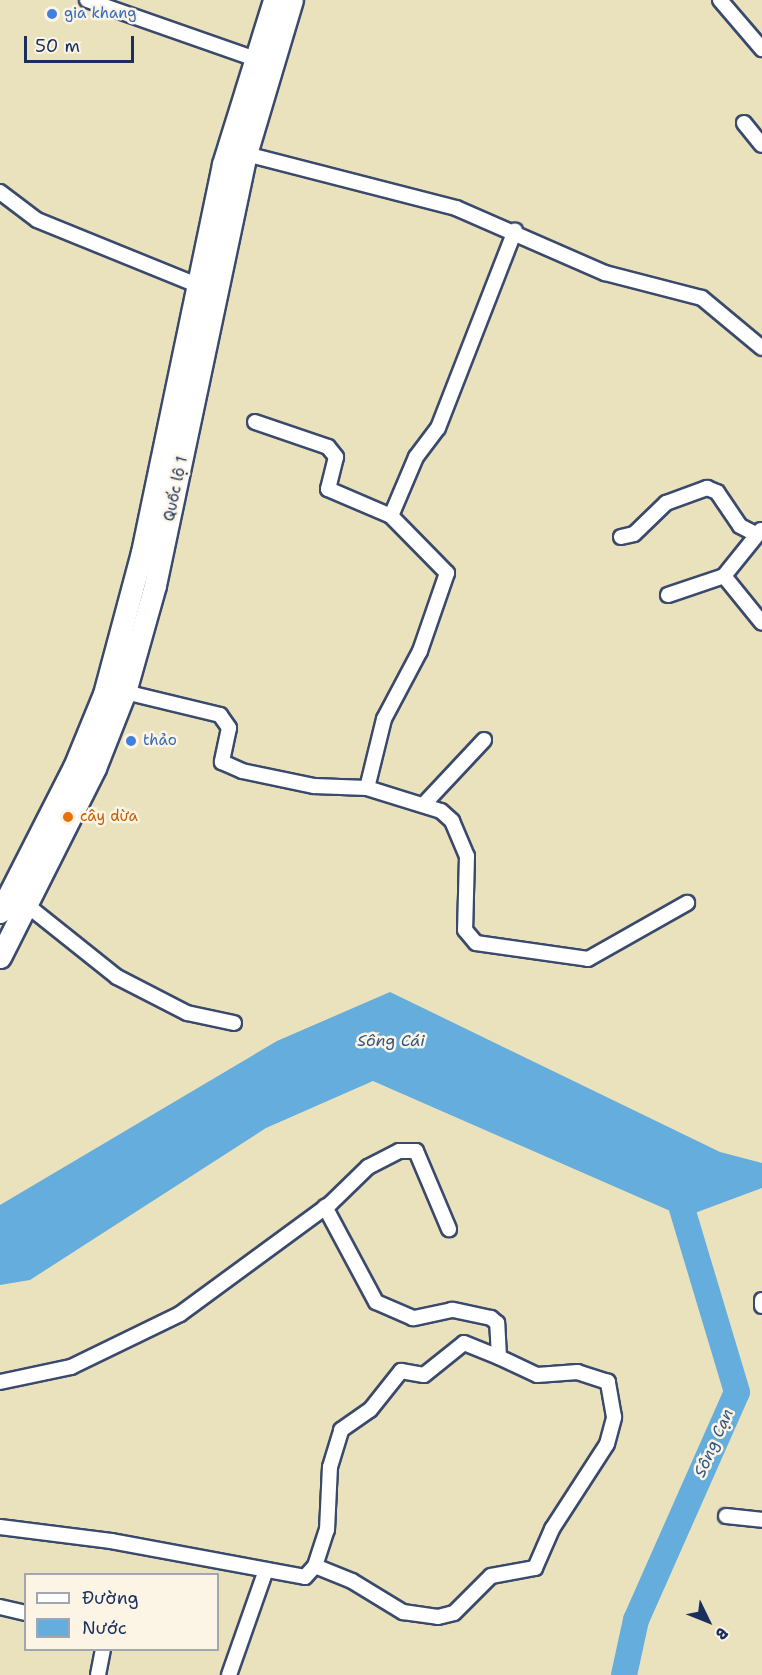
<!DOCTYPE html>
<meta charset="utf-8">
<style>
body{margin:0}
#map{position:relative;width:762px;height:1675px;overflow:hidden;background:#eae1bd;font-family:"Shantell Sans",sans-serif}
div>[style]{position:absolute}
[style*='--x']{left:calc(var(--x)*1px);top:calc(var(--y)*1px);width:calc(var(--w)*1px);rotate:calc(var(--a)*1deg)}
.water>*{inset:0;background:#65addc}
.river>*{height:26px;margin:-13px;padding:0 13px;transform-origin:13px;border-radius:13px;background:#65addc}
.roads{filter:drop-shadow(2px 0 #3a4a6c) drop-shadow(-2px 0 #3a4a6c) drop-shadow(0 2px #3a4a6c) drop-shadow(0 -2px #3a4a6c)}
.minor>*{height:14px;margin:-7px;padding:0 7px;transform-origin:7px;border-radius:7px;background:#fff}
.trunk>*{height:21px;margin:-10.5px;padding:0 10.5px;transform-origin:10.5px;border-radius:10.5px;background:#fff}
.dots>*{width:16px;height:16px;translate:-50% -50%;box-sizing:border-box;border:3px solid #fcf5e5;border-radius:50%}
span{translate:-50% -50%;white-space:nowrap;text-align:center;line-height:1.15;-webkit-text-stroke:5px #fcf5e5;paint-order:stroke}
.shop-label{font-size:15px;color:#366cbe}
.left{translate:0 -50%;text-align:left}
.street-label{font-size:15px;color:#1b2f5e}
.food-label{font-size:15px;color:#c56008}
.water-label{font-size:16px;color:#315584;font-style:italic}
.legend{position:absolute;left:24px;top:1573px;width:195px;height:78px;box-sizing:border-box;background:#fcf5e5;border:2px solid #a2a6af;margin:0;padding:8px 10px;list-style:none;font-size:18px;color:#1b2f5e}
.legend li{display:flex;align-items:center;gap:12px;height:30px}
.legend b{width:30px;border:2px solid #a2a6af}
.north{position:absolute;left:678px;top:1591px;width:60px;height:60px;-webkit-text-stroke:4px #fcf5e5;paint-order:stroke;rotate:133deg;font-size:16px;font-weight:700;line-height:24px;text-align:center;color:#1b2f5e}
.north::after{content:'';display:block;margin:auto;width:21px;height:27px;background:#1b2f5e;clip-path:polygon(50% 0,100% 100%,50% 72%,0 100%)}
.scale{position:absolute;left:24px;top:36px;width:110px;height:27px;box-sizing:border-box;border:3px solid #1b2f5e;border-top:0;padding-left:8px;font-size:18px;line-height:21px;white-space:nowrap;color:#1b2f5e;-webkit-text-stroke:4px #fcf5e5;paint-order:stroke}
</style>
<div id="map">
<div class="water">
<i style="clip-path:polygon(390px 992px,720px 1152px,762px 1163px,762px 1188px,684px 1217px,373px 1081px,266px 1128px,30px 1280px,0 1285px,0 1205px,277px 1041px)"></i>
</div>
<div class="river">
<i style="--x:624;--y:1675;--w:56;--a:-77.7"></i>
<i style="--x:636;--y:1620;--w:249;--a:-66.1"></i>
<i style="--x:737;--y:1392;--w:216;--a:-106.7"></i>
</div>
<div class="roads">
<div class="minor">
<i style="--x:87;--y:0;--w:184;--a:19.3"></i>
<i style="--x:720;--y:0;--w:65;--a:49.4"></i>
<i style="--x:744;--y:123;--w:28;--a:51"></i>
<i style="--x:246;--y:154;--w:217;--a:14.4"></i>
<i style="--x:456;--y:208;--w:163;--a:23.6"></i>
<i style="--x:605;--y:273;--w:100;--a:14.5"></i>
<i style="--x:702;--y:298;--w:78;--a:39.8"></i>
<i style="--x:0;--y:192;--w:46;--a:37.1"></i>
<i style="--x:37;--y:220;--w:170;--a:22.1"></i>
<i style="--x:255;--y:422;--w:77;--a:18.9"></i>
<i style="--x:328;--y:447;--w:13;--a:51"></i>
<i style="--x:336;--y:457;--w:33;--a:104"></i>
<i style="--x:328;--y:489;--w:69;--a:23.2"></i>
<i style="--x:391;--y:516;--w:80;--a:45.5"></i>
<i style="--x:447;--y:573;--w:83;--a:109.1"></i>
<i style="--x:420;--y:651;--w:77;--a:117.9"></i>
<i style="--x:384;--y:719;--w:71;--a:103.8"></i>
<i style="--x:391;--y:516;--w:64;--a:-67"></i>
<i style="--x:416;--y:457;--w:36;--a:-53"></i>
<i style="--x:438;--y:428;--w:212;--a:-68.7"></i>
<i style="--x:761;--y:530;--w:59;--a:128.8"></i>
<i style="--x:724;--y:576;--w:60;--a:51"></i>
<i style="--x:621;--y:537;--w:13;--a:-13"></i>
<i style="--x:634;--y:534;--w:45;--a:-44.1"></i>
<i style="--x:666;--y:503;--w:44;--a:-20.1"></i>
<i style="--x:707;--y:488;--w:11;--a:22"></i>
<i style="--x:717;--y:492;--w:41;--a:55.9"></i>
<i style="--x:740;--y:526;--w:18;--a:27"></i>
<i style="--x:668;--y:595;--w:59;--a:-18.7"></i>
<i style="--x:125;--y:692;--w:98;--a:13.6"></i>
<i style="--x:220;--y:715;--w:16;--a:55"></i>
<i style="--x:229;--y:728;--w:35;--a:102"></i>
<i style="--x:222;--y:762;--w:22;--a:24"></i>
<i style="--x:242;--y:771;--w:74;--a:11.8"></i>
<i style="--x:314;--y:786;--w:53;--a:2.2"></i>
<i style="--x:367;--y:788;--w:77;--a:17.3"></i>
<i style="--x:441;--y:811;--w:15;--a:42"></i>
<i style="--x:452;--y:821;--w:38;--a:67"></i>
<i style="--x:467;--y:856;--w:74;--a:91.5"></i>
<i style="--x:465;--y:930;--w:17;--a:50"></i>
<i style="--x:476;--y:943;--w:113;--a:8.1"></i>
<i style="--x:588;--y:959;--w:114;--a:-29.5"></i>
<i style="--x:426;--y:802;--w:85;--a:-46.9"></i>
<i style="--x:28;--y:906;--w:114;--a:38.6"></i>
<i style="--x:117;--y:977;--w:79;--a:27.2"></i>
<i style="--x:187;--y:1013;--w:48;--a:12"></i>
<i style="--x:762;--y:1300;--w:6;--a:90"></i>
<i style="--x:0;--y:1382;--w:73;--a:-11.9"></i>
<i style="--x:71;--y:1367;--w:121;--a:-25.9"></i>
<i style="--x:180;--y:1314;--w:187;--a:-36.3"></i>
<i style="--x:331;--y:1203;--w:52;--a:-44.2"></i>
<i style="--x:368;--y:1167;--w:35;--a:-27"></i>
<i style="--x:399;--y:1151;--w:17;--a:0"></i>
<i style="--x:416;--y:1151;--w:85;--a:67.1"></i>
<i style="--x:726;--y:1516;--w:36;--a:6"></i>
<i style="--x:0;--y:1527;--w:112;--a:7.2"></i>
<i style="--x:111;--y:1541;--w:197;--a:10.5"></i>
<i style="--x:305;--y:1577;--w:15;--a:-48"></i>
<i style="--x:315;--y:1566;--w:38;--a:-72"></i>
<i style="--x:327;--y:1530;--w:63;--a:-87.3"></i>
<i style="--x:330;--y:1467;--w:39;--a:-73"></i>
<i style="--x:341;--y:1430;--w:35;--a:-35"></i>
<i style="--x:370;--y:1410;--w:50;--a:-51.5"></i>
<i style="--x:401;--y:1371;--w:23;--a:10"></i>
<i style="--x:424;--y:1375;--w:51;--a:-38.7"></i>
<i style="--x:464;--y:1343;--w:38;--a:22"></i>
<i style="--x:315;--y:1566;--w:40;--a:22"></i>
<i style="--x:352;--y:1581;--w:60;--a:31.3"></i>
<i style="--x:403;--y:1612;--w:35;--a:8"></i>
<i style="--x:438;--y:1617;--w:16;--a:-14"></i>
<i style="--x:454;--y:1613;--w:52;--a:-45"></i>
<i style="--x:491;--y:1576;--w:45;--a:-10.3"></i>
<i style="--x:535;--y:1568;--w:43;--a:-66.4"></i>
<i style="--x:552;--y:1529;--w:101;--a:-57.1"></i>
<i style="--x:607;--y:1444;--w:28;--a:-75"></i>
<i style="--x:614;--y:1417;--w:36;--a:-100"></i>
<i style="--x:608;--y:1382;--w:32;--a:-162"></i>
<i style="--x:578;--y:1372;--w:41;--a:175.8"></i>
<i style="--x:537;--y:1375;--w:42;--a:-154.7"></i>
<i style="--x:499;--y:1357;--w:34;--a:-93"></i>
<i style="--x:497;--y:1323;--w:8;--a:-140"></i>
<i style="--x:491;--y:1318;--w:40;--a:-168"></i>
<i style="--x:452;--y:1310;--w:40;--a:168"></i>
<i style="--x:413;--y:1318;--w:40;--a:-156.6"></i>
<i style="--x:376;--y:1302;--w:108;--a:-118.2"></i>
<i style="--x:0;--y:1607;--w:27;--a:13"></i>
<i style="--x:98;--y:1675;--w:25;--a:-79"></i>
<i style="--x:229;--y:1675;--w:108;--a:-70.6"></i>
</div>
<div class="trunk">
<i style="--x:0;--y:912;--w:163;--a:-63"></i>
<i style="--x:74;--y:767;--w:79;--a:-67.7"></i>
<i style="--x:104;--y:694;--w:147;--a:-75"></i>
<i style="--x:142;--y:552;--w:396;--a:-78.2"></i>
<i style="--x:223;--y:164;--w:172;--a:-72.7"></i>
<i style="--x:0;--y:957;--w:212;--a:-63.3"></i>
<i style="--x:95;--y:768;--w:82;--a:-68.5"></i>
<i style="--x:125;--y:692;--w:111;--a:-74.3"></i>
<i style="--x:155;--y:585;--w:441;--a:-78.1"></i>
<i style="--x:246;--y:154;--w:161;--a:-73.4"></i>
</div>
</div>
<div class="dots">
<i style="left:52px;top:14px;background:#3f7fe0"></i>
<i style="left:131px;top:741px;background:#3f7fe0"></i>
<i style="left:68px;top:817px;background:#e8710a"></i>
</div>
<div class="shop-label">
<span class="left" style="left:64px;top:14px">gia khang</span>
<span class="left" style="left:143px;top:741px">thảo</span>
</div>
<div class="street-label">
<span style="left:176px;top:489px;rotate:-78deg">Quốc lộ 1</span>
</div>
<div class="food-label">
<span class="left" style="left:80px;top:817px">cây dừa</span>
</div>
<div class="water-label">
<span style="left:391px;top:1041px">Sông Cái</span>
<span style="left:714px;top:1443px;rotate:-66deg">Sông Cạn</span>
</div>
<ul class="legend">
<li><b style="height:8px;background:#fff"></b>Đường</li>
<li><b style="height:16px;background:#65addc"></b>Nước</li>
</ul>
<div class="north">B</div>
<div class="scale">50 m</div>
</div>
